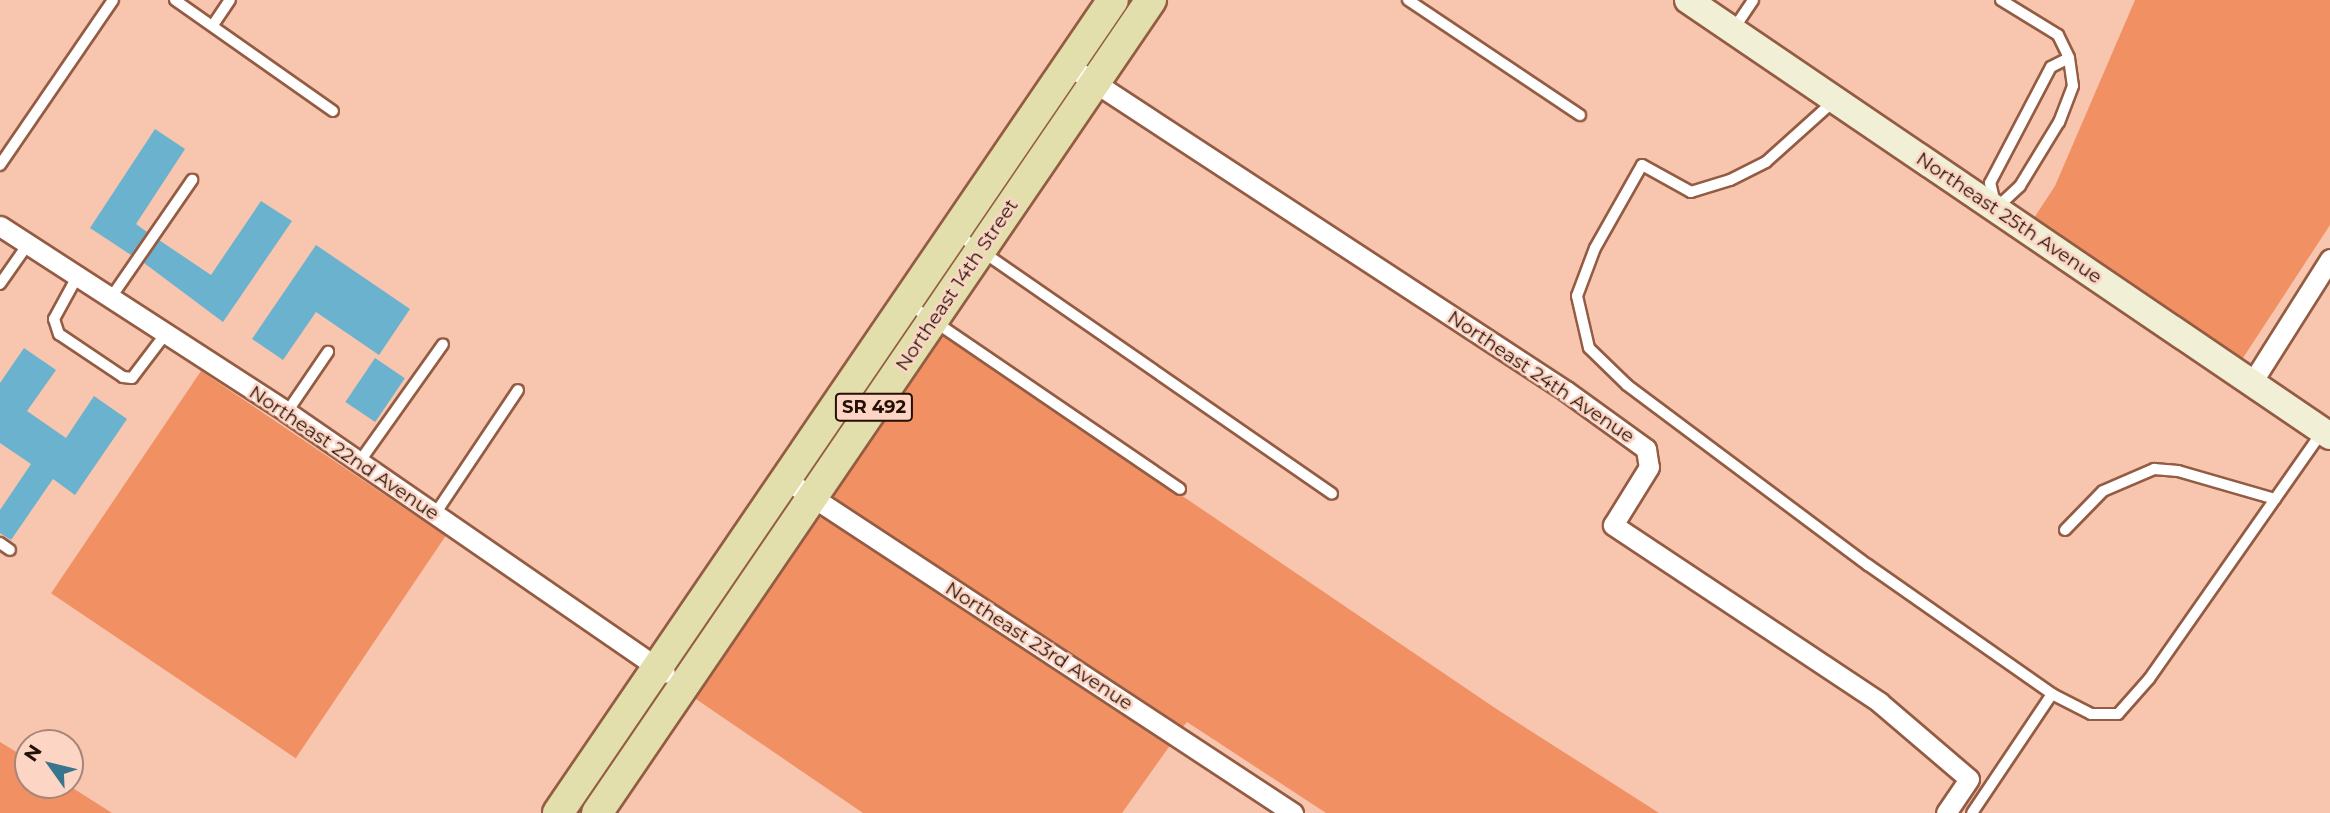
<!DOCTYPE html>
<style>
body{margin:0}
#map{position:relative;width:2330px;height:813px;overflow:hidden;background:#f8c5ae;font-family:Montserrat,sans-serif}
div>[style]{position:absolute}
[style*='--x']{left:calc(var(--x)*1px);top:calc(var(--y)*1px);width:calc(var(--w)*1px);rotate:calc(var(--a)*1deg)}
.green>*{inset:0;background:#f19063;transform-origin:0 0}
.building>*{inset:0;background:#6ab2ce;transform-origin:0 0}
.roads{filter:drop-shadow(2px 0 #935c43) drop-shadow(-2px 0 #935c43) drop-shadow(0 2px #935c43) drop-shadow(0 -2px #935c43)}
.service>*{height:10px;margin:-5px;padding:0 5px;transform-origin:5px;border-radius:5px;background:#fff}
.minor>*{height:19px;margin:-9.5px;padding:0 9.5px;transform-origin:9.5px;border-radius:9.5px;background:#fff}
.secondary>*{height:26px;margin:-13px;padding:0 13px;transform-origin:13px;border-radius:13px;background:#f1efd6}
.primary>*{height:30px;margin:-15px;padding:0 15px;transform-origin:15px;border-radius:15px;background:#e2dfac}
span{translate:-50% -50%;white-space:nowrap;text-align:center;line-height:1.15;-webkit-text-stroke:5px #fcd5c4;paint-order:stroke}
.shield-label span{padding:2px 5px;background:#fcd5c4;border:2px solid;border-radius:5px;-webkit-text-stroke-width:0}
.shield-label{font-size:18px;color:#240f05;font-weight:700}
.street-label{font-size:19px;color:#240f05}
.north{position:absolute;left:14px;top:729px;width:70px;height:70px;box-sizing:border-box;background:#fcd5c4;border:2px solid #a68678;border-radius:50%;rotate:304deg;font-size:19px;font-weight:700;line-height:28px;text-align:center;color:#240f05}
.north::after{content:'';display:block;margin:auto;width:24px;height:32px;background:#39768d;clip-path:polygon(50% 0,100% 100%,50% 72%,0 100%)}
</style>
<div id="map">
<div class="green">
<i style="clip-path:polygon(2135px 0,2330px 0,2330px 225px,2239px 364px,2032px 221px,2055px 186px)"></i>
<i style="clip-path:polygon(939px 331px,1498px 710px,1659px 813px,1326px 813px,1187px 722px,1182px 728px,827px 495px)"></i>
<i style="left:201px;top:371px;width:295px;height:268px;rotate:34deg"></i>
<i style="clip-path:polygon(816px 510px,1171px 744px,1122px 813px,863px 813px,690px 695px)"></i>
<i style="clip-path:polygon(0 742px,28px 759px,28px 785px,68px 785px,112px 813px,0 813px)"></i>
</div>
<div class="building">
<i style="clip-path:polygon(155px 129px,185px 149px,136px 224px,147px 232px,131px 255px,90px 228px)"></i>
<i style="clip-path:polygon(261px 201px,292px 221px,223px 322px,144px 263px,159px 240px,211px 275px)"></i>
<i style="clip-path:polygon(316px 245px,410px 309px,379px 355px,316px 312px,283px 360px,252px 339px)"></i>
<i style="clip-path:polygon(24px 348px,56px 370px,27px 411px,66px 438px,94px 396px,127px 419px,75px 495px,53px 479px,11px 540px,0 533px,0 510px,31px 464px,0 443px,0 383px)"></i>
<i style="left:375px;top:358px;width:36px;height:53px;rotate:34deg"></i>
</div>
<div class="roads">
<div class="service">
<i style="--x:175;--y:0;--w:193;--a:35.1"></i>
<i style="--x:1408;--y:0;--w:207;--a:33.8"></i>
<i style="--x:2001;--y:0;--w:67;--a:31.6"></i>
<i style="--x:2058;--y:35;--w:25;--a:64"></i>
<i style="--x:2069;--y:58;--w:28;--a:82"></i>
<i style="--x:2073;--y:86;--w:39;--a:111"></i>
<i style="--x:2059;--y:122;--w:75;--a:121.4"></i>
<i style="--x:2020;--y:186;--w:33;--a:137"></i>
<i style="--x:1996;--y:208;--w:26;--a:-103"></i>
<i style="--x:1990;--y:183;--w:131;--a:-62.3"></i>
<i style="--x:2051;--y:67;--w:20;--a:-27"></i>
<i style="--x:213;--y:25;--w:30;--a:-56"></i>
<i style="--x:1733;--y:30;--w:36;--a:-56"></i>
<i style="--x:1835;--y:100;--w:93;--a:138.1"></i>
<i style="--x:1766;--y:162;--w:40;--a:153.4"></i>
<i style="--x:1730;--y:180;--w:41;--a:162.9"></i>
<i style="--x:1691;--y:192;--w:56;--a:-151.1"></i>
<i style="--x:1642;--y:165;--w:95;--a:119.5"></i>
<i style="--x:1595;--y:248;--w:51;--a:110.6"></i>
<i style="--x:1577;--y:296;--w:53;--a:77"></i>
<i style="--x:1589;--y:348;--w:53;--a:44.2"></i>
<i style="--x:1627;--y:385;--w:301;--a:36.8"></i>
<i style="--x:1868;--y:565;--w:225;--a:35"></i>
<i style="--x:2052;--y:694;--w:143;--a:123.9"></i>
<i style="--x:0;--y:165;--w:200;--a:-55.6"></i>
<i style="--x:957;--y:234;--w:456;--a:34.7"></i>
<i style="--x:77;--y:277;--w:48;--a:118.7"></i>
<i style="--x:54;--y:319;--w:16;--a:72"></i>
<i style="--x:59;--y:334;--w:77;--a:33.9"></i>
<i style="--x:123;--y:377;--w:9;--a:6"></i>
<i style="--x:132;--y:378;--w:53;--a:-52.7"></i>
<i style="--x:0;--y:284;--w:49;--a:-55"></i>
<i style="--x:110;--y:299;--w:145;--a:-55.4"></i>
<i style="--x:909;--y:304;--w:328;--a:34.3"></i>
<i style="--x:287;--y:412;--w:73;--a:-55.7"></i>
<i style="--x:360;--y:461;--w:143;--a:-54.6"></i>
<i style="--x:435;--y:514;--w:149;--a:-56.2"></i>
<i style="--x:2065;--y:530;--w:54;--a:-45.7"></i>
<i style="--x:2103;--y:491;--w:56;--a:-23.3"></i>
<i style="--x:2154;--y:469;--w:24;--a:5"></i>
<i style="--x:2178;--y:471;--w:101;--a:16.1"></i>
<i style="--x:0;--y:543;--w:12;--a:35"></i>
<i style="--x:2052;--y:694;--w:44;--a:27.1"></i>
<i style="--x:2091;--y:714;--w:27;--a:0"></i>
<i style="--x:2118;--y:714;--w:47;--a:-48.5"></i>
<i style="--x:2149;--y:679;--w:302;--a:-55"></i>
</div>
<div class="minor">
<i style="--x:1068;--y:65;--w:595;--a:33.21"></i>
<i style="--x:1566;--y:391;--w:99;--a:35.9"></i>
<i style="--x:1646;--y:449;--w:18;--a:81"></i>
<i style="--x:1649;--y:467;--w:68;--a:121.8"></i>
<i style="--x:1613;--y:525;--w:320;--a:33.6"></i>
<i style="--x:1879;--y:702;--w:118;--a:40.5"></i>
<i style="--x:1969;--y:779;--w:41;--a:124.1"></i>
<i style="--x:0;--y:226;--w:342;--a:32.9"></i>
<i style="--x:287;--y:412;--w:459;--a:34.6"></i>
<i style="--x:2251;--y:384;--w:148;--a:-57.7"></i>
<i style="--x:785;--y:479;--w:608;--a:33.32"></i>
</div>
<div class="secondary">
<i style="--x:1688;--y:0;--w:776;--a:34.18"></i>
</div>
<div class="primary">
<i style="--x:558;--y:813;--w:984;--a:-55.68"></i>
<i style="--x:597;--y:813;--w:984;--a:-55.73"></i>
</div>
</div>
<div class="shield-label">
<span style="left:874px;top:407px">SR 492</span>
</div>
<div class="street-label">
<span style="left:2009px;top:218px;rotate:34deg">Northeast 25th Avenue</span>
<span style="left:957px;top:285px;rotate:-56deg">Northeast 14th Street</span>
<span style="left:1541px;top:377px;rotate:34deg">Northeast 24th Avenue</span>
<span style="left:344px;top:453px;rotate:34deg">Northeast 22nd Avenue</span>
<span style="left:1039px;top:646px;rotate:33deg">Northeast 23rd Avenue</span>
</div>
<div class="north">N</div>
</div>
